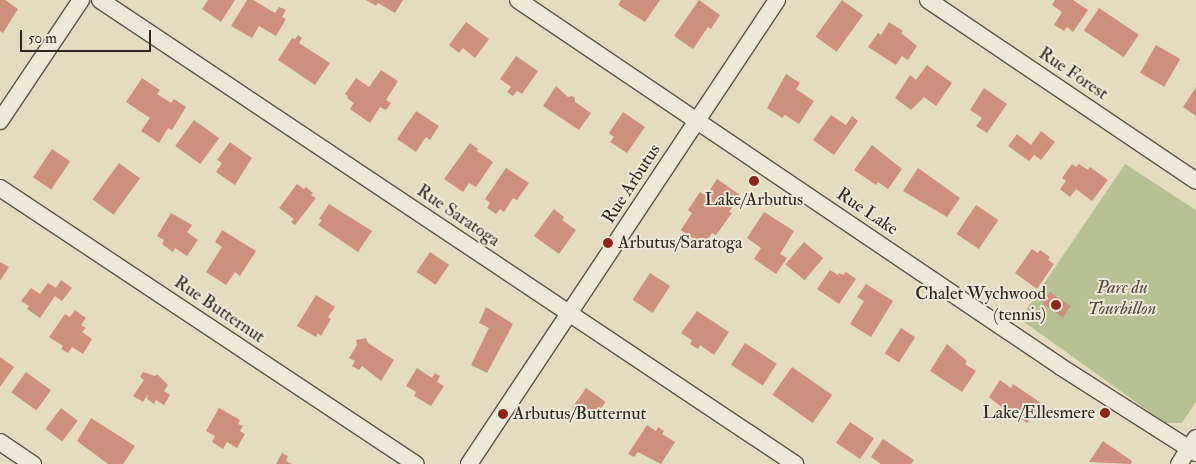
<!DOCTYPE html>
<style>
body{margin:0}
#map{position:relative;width:1196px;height:464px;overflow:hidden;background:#e5dcc0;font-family:"IM FELL Double Pica",serif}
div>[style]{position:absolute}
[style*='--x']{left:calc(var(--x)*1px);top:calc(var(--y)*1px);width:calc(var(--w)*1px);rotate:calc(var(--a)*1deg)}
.green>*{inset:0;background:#b7c091}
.building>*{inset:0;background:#cd907c;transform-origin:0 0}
.roads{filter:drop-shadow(1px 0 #5c5445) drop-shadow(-1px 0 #5c5445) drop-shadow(0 1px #5c5445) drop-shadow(0 -1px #5c5445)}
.street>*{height:16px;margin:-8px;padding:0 8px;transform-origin:8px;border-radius:8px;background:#eee8d6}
.dots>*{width:14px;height:14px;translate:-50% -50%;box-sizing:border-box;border:2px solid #eee8d6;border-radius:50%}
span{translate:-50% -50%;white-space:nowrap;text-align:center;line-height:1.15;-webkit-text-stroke:4px #eee8d6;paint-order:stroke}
.street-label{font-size:18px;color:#2f261c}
.poi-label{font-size:18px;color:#2f261c}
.left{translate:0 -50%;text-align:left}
.right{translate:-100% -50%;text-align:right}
.park-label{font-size:18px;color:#514c39;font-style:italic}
.scale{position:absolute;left:20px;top:30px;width:131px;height:22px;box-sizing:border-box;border:2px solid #2f261c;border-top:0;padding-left:6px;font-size:15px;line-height:18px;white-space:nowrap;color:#2f261c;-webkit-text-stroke:4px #eee8d6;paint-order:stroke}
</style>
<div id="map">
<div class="green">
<i style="clip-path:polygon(1125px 164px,1196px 210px,1196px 402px,1182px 423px,1165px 423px,1020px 319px)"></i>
</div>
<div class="building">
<i style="clip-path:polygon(0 0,5px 0,18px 9px,3px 33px,0 31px)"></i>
<i style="clip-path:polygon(208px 0,235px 0,221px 22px,202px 9px)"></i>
<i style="clip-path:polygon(247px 0,253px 0,275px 13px,279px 7px,286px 10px,282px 17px,286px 19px,276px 36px,259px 26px,252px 38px,231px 26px)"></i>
<i style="clip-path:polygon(366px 0,403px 0,395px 13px,378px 3px,376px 6px)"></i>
<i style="clip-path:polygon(621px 0,660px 0,645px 22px,618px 5px)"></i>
<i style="clip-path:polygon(699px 0,720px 15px,711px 29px,708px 27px,693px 49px,674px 36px)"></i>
<i style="left:842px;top:0;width:26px;height:45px;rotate:36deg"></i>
<i style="clip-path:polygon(1055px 0,1073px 0,1088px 10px,1073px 32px,1067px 27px,1064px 31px,1054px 25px,1062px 12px,1052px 5px)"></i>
<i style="left:1099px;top:8px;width:48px;height:27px;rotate:34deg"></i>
<i style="clip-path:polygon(466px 22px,489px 39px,475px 58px,463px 48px,459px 53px,449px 45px)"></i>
<i style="clip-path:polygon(889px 22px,903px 31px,901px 33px,917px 46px,908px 60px,902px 56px,896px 65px,868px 47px,878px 33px,881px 35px)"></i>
<i style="clip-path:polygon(298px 35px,302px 38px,299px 43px,330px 63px,315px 85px,278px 60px,292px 38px,295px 39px)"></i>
<i style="left:1156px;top:45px;width:28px;height:32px;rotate:30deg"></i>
<i style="clip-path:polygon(516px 56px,538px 71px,522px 94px,517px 91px,513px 96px,507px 92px,511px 87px,500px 79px)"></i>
<i style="clip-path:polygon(927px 65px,952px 83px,936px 106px,924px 97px,911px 110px,895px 98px,910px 75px,916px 80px)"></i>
<i style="clip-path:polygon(381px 70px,398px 81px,386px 100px,391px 103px,386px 110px,380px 107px,370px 123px,350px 109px,354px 103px,347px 98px,348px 96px,345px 94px,356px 78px,369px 87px)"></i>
<i style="clip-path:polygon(786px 74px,800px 83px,796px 89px,814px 101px,799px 124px,785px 115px,782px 118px,767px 108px)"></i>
<i style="clip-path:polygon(142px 78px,160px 90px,157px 94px,171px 103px,174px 99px,186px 107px,172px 130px,168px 128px,159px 143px,141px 131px,150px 118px,126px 102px)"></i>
<i style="clip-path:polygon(556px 86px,568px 97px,572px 96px,575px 98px,575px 102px,591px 113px,579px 130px,543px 106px)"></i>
<i style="clip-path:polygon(1196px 87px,1196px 116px,1183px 107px)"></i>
<i style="clip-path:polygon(984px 88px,1007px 104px,987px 133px,976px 126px,982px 118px,970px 110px)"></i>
<i style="clip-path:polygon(416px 111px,439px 126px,430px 140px,426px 137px,416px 152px,397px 139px)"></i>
<i style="clip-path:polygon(623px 112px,645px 127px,627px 153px,610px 142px,614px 137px,609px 133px)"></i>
<i style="clip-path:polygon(831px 115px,846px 125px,852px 116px,858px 121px,834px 155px,813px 140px)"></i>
<i style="left:194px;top:120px;width:31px;height:32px;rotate:36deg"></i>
<i style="clip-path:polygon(1041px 131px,1055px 142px,1041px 160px,1034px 155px,1029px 161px,1008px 146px,1017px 134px,1031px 145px)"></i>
<i style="clip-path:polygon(230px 142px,252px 158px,235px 185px,216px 172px,222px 163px,217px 160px)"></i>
<i style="clip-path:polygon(470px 143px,478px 149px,477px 151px,493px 162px,476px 187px,469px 183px,463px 192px,444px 179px)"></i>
<i style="clip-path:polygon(872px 145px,902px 169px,888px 189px,878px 182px,876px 185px,854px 170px)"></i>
<i style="left:52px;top:149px;width:22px;height:34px;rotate:34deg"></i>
<i style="left:119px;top:163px;width:26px;height:45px;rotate:36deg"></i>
<i style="clip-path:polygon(1072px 164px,1076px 167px,1079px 164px,1088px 170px,1090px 167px,1108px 180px,1092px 201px,1076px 189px,1070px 197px,1060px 189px,1066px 181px,1062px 178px)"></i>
<i style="clip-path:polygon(506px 168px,529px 183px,517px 200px,513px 198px,504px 212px,500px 209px,496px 214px,487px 208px,490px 203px,485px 199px)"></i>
<i style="clip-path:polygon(918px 168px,960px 198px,947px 217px,903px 191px)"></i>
<i style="clip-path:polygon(717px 179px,740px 195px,729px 212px,732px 213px,716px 235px,712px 233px,704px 246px,681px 230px,692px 213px,688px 210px,700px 192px,706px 196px)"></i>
<i style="clip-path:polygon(297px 184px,304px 189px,306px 187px,313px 193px,311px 195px,316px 198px,295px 225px,291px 222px,294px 219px,279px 208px)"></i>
<i style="clip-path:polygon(329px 204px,372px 231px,358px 252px,318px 225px,322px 220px,319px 219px)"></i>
<i style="left:976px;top:205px;width:27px;height:35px;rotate:34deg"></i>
<i style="clip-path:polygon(554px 209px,564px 217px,562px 220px,576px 230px,559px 254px,534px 236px)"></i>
<i style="clip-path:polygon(764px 212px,794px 231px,780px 254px,787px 258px,776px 274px,754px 259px,761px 248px,747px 238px)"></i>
<i style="clip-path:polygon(171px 213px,192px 225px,187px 232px,198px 240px,187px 256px,175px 248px,173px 252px,162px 244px,164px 240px,157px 236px)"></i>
<i style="clip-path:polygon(222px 230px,256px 251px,240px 276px,235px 272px,226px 285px,206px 272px,222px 247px,215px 242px)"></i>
<i style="left:804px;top:242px;width:25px;height:29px;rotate:40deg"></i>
<i style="clip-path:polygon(1032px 249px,1038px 253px,1040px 250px,1050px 257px,1048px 260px,1054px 264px,1037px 289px,1015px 273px)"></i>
<i style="left:430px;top:252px;width:23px;height:24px;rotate:34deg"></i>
<i style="clip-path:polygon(0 262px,9px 267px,0 281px)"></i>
<i style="clip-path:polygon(830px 270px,838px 275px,839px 273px,843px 275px,846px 272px,856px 279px,839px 304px,817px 289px)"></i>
<i style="left:650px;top:273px;width:24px;height:32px;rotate:33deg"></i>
<i style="clip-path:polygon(61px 280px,72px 288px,62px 301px,55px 296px,40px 318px,27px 309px,29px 306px,21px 301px,31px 288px,40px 294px,48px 283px,56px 288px)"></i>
<i style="clip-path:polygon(866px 284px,893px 301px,871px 337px,850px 324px,864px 301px,857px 297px)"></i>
<i style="left:1050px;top:292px;width:25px;height:14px;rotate:34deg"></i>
<i style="clip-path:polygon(316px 295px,335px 307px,328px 317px,331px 319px,321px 336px,318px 333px,316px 337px,297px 326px)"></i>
<i style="clip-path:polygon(486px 307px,513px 324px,487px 373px,471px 365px,489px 328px,479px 323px)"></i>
<i style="clip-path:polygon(75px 310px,86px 318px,81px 325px,86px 328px,82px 332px,92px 339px,83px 354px,72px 347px,68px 353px,61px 349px,63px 346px,49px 337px,65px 314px,70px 317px)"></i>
<i style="clip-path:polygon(697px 311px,729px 332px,714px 355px,700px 345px,698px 349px,690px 344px,692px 340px,681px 333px)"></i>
<i style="left:901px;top:328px;width:17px;height:30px;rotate:33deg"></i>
<i style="clip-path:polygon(366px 338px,368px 343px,394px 360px,381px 381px,362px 366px,359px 370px,352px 366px,355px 361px,349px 358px,357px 345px,356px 340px)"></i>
<i style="left:745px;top:343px;width:38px;height:26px;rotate:33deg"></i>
<i style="clip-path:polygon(947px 344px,967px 361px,965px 364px,976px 371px,962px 392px,930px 371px)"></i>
<i style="clip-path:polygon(0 357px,14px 367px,0 387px)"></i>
<i style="left:792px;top:367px;width:49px;height:34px;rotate:35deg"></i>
<i style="clip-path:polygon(417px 368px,432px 378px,435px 373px,440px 376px,437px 382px,444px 386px,431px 406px,414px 396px,416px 392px,406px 386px)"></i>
<i style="left:26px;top:372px;width:31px;height:25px;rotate:36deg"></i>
<i style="clip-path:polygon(143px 372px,155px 376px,157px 374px,168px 385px,164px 391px,170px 395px,164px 405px,156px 400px,154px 404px,147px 399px,148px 394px,143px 402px,133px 396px,144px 380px,140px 377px)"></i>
<i style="clip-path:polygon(1000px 380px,1011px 388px,1013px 384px,1041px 403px,1027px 423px,1014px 414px,1012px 416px,989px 397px)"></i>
<i style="left:586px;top:388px;width:24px;height:24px;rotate:35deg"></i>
<i style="left:61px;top:408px;width:21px;height:26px;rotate:37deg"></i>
<i style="clip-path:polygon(219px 408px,240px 420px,238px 424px,243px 426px,240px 431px,245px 434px,237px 448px,227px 442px,223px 449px,212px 442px,215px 436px,206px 431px)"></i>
<i style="clip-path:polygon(91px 418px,135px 446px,123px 464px,108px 464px,77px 441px)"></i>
<i style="left:850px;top:422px;width:29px;height:25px;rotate:34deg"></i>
<i style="clip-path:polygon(647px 425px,656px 431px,658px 427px,664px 431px,662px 434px,675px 442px,661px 464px,638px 452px,634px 457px,628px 454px)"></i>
<i style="clip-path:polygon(883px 439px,914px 460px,911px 464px,881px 464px,871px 457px)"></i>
<i style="clip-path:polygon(1103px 441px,1132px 461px,1131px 464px,1089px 462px)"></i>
<i style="clip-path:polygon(282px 453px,288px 456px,286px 461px,292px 464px,276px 464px)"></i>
</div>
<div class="roads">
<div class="street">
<i style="--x:100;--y:0;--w:836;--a:33.73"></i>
<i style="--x:518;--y:0;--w:655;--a:34.05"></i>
<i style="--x:1061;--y:367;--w:160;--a:32.5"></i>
<i style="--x:928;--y:0;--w:323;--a:34"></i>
<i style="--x:0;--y:121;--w:146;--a:-56.2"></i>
<i style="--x:0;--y:188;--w:499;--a:33.6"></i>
<i style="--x:0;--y:442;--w:40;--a:34"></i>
<i style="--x:469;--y:464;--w:557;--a:-56.42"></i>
<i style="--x:1179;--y:464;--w:31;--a:-57"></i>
</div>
</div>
<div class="dots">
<i style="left:754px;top:181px;background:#8f2418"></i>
<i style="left:608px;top:243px;background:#8f2418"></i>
<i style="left:1056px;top:305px;background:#8f2418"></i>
<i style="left:1105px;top:413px;background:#8f2418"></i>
<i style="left:503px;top:414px;background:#8f2418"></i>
</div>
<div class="street-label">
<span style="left:1073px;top:74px;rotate:34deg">Rue Forest</span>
<span style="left:632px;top:184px;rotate:-57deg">Rue Arbutus</span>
<span style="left:867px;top:212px;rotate:34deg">Rue Lake</span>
<span style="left:458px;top:216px;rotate:34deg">Rue Saratoga</span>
<span style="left:219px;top:310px;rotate:34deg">Rue Butternut</span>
</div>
<div class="poi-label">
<span style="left:754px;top:200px">Lake/Arbutus</span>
<span class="left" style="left:618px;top:243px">Arbutus/Saratoga</span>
<span class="right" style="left:1046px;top:305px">Chalet Wychwood<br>(tennis)</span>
<span class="right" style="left:1095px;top:413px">Lake/Ellesmere</span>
<span class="left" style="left:513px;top:414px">Arbutus/Butternut</span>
</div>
<div class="park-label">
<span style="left:1122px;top:299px">Parc du<br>Tourbillon</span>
</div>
<div class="scale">50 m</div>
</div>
